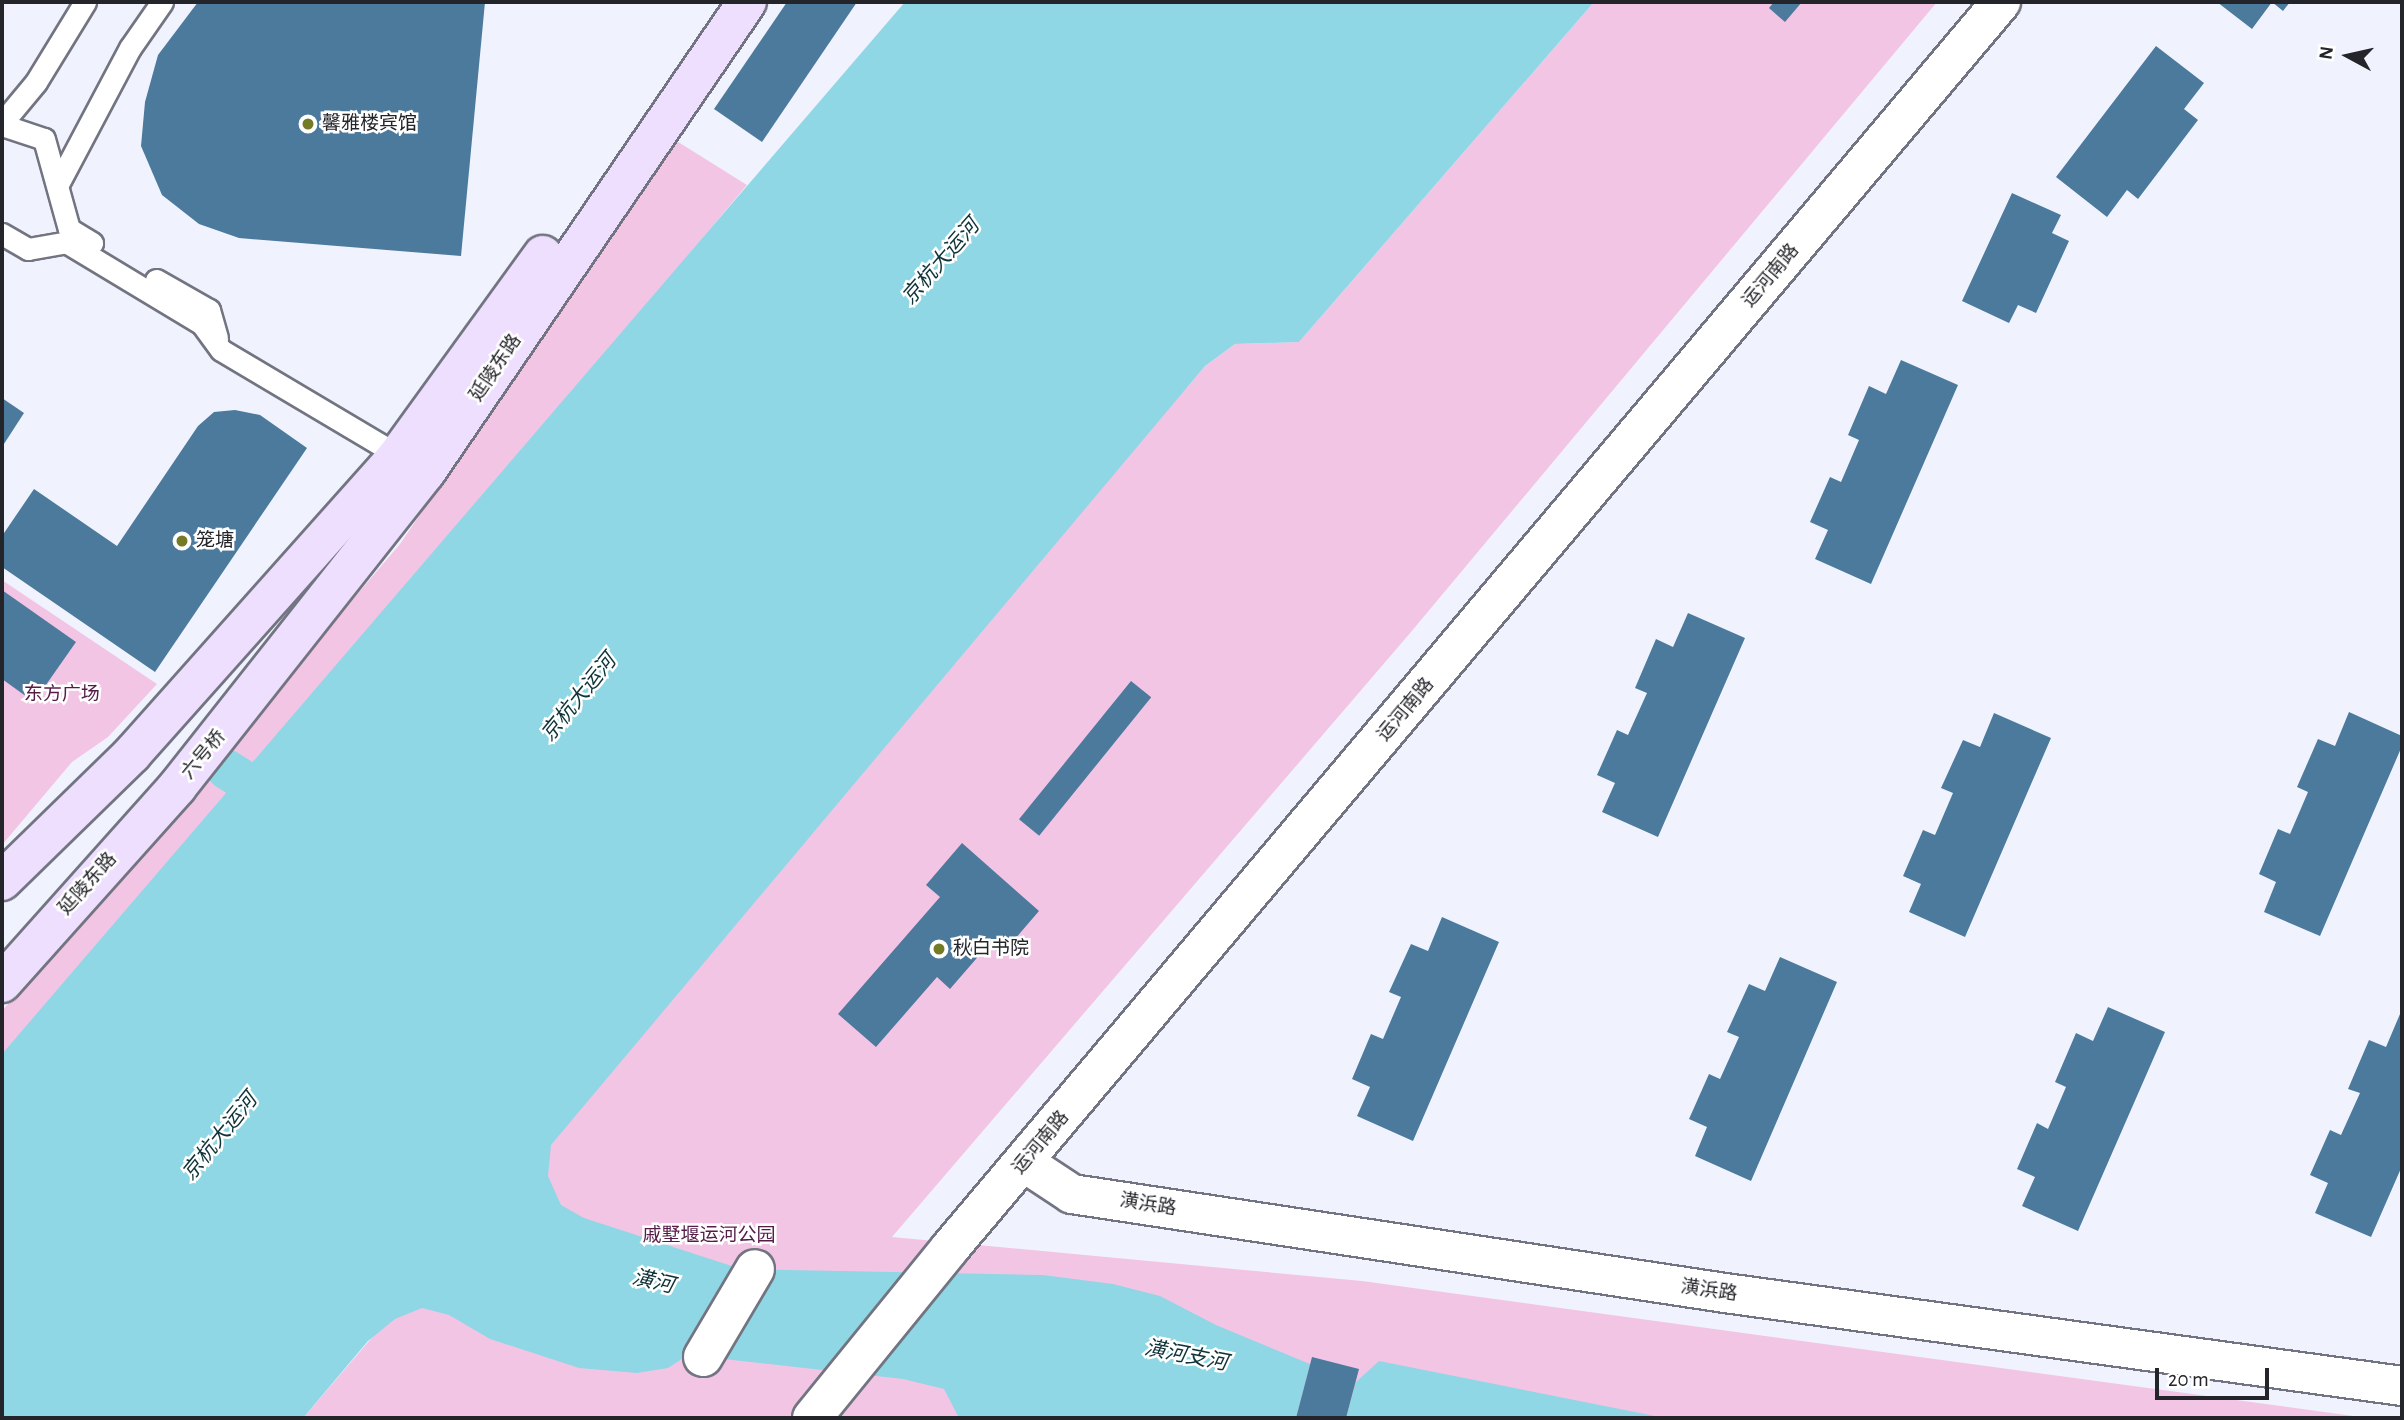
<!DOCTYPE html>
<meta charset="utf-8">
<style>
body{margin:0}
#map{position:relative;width:2404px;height:1420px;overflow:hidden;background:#f0f3fe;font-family:"Alegreya Sans","Noto Sans SC",sans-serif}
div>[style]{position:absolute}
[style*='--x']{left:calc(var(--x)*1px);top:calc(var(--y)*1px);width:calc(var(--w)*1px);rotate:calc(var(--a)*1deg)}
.green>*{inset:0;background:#f3c5e5}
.water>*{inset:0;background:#8fd7e4}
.canal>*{height:40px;margin:-20px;padding:0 20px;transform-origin:20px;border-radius:20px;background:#8fd7e4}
.building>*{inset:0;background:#4b7a9c;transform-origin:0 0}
.roads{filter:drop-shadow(2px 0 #727581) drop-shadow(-2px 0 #727581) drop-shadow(0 2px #727581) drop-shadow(0 -2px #727581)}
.lane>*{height:21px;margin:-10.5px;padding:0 10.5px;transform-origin:10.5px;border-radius:10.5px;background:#fff}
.street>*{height:38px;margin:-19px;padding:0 19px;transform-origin:19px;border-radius:19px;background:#fff}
.secondary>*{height:38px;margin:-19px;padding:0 19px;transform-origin:19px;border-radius:19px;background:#eedffe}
.dots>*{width:19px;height:19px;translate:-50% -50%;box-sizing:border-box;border:4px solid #fff;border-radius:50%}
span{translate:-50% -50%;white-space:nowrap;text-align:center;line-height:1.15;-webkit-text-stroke:5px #fff;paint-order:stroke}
.poi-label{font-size:19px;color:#24252a}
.left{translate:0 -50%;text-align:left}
.street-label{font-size:19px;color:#24252a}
.park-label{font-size:19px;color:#561c49}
.water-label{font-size:21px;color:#0f3339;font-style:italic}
.frame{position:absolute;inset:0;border:4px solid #24252a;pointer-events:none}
.north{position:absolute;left:2313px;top:21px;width:70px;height:70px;-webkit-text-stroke:5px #fff;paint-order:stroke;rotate:278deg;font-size:19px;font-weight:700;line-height:28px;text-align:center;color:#24252a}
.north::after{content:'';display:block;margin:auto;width:24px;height:32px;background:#24252a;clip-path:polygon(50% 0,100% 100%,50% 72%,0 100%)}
.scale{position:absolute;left:2155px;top:1368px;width:114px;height:32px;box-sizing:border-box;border:4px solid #24252a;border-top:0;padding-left:9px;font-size:21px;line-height:24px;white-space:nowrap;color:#24252a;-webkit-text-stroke:5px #fff;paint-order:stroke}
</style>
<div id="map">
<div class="green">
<i style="clip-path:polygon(1594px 2px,1937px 2px,1411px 632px,892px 1237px,1362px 1281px,2368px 1418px,303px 1418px,1205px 366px,1235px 344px,1299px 342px)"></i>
<i style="clip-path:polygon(675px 140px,747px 185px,2px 1075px,2px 1011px,400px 544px)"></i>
<i style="clip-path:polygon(2px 580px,157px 684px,108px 737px,72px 762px,2px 845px)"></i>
</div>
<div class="water">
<i style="clip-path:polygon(905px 2px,1594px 2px,1299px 342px,1235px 344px,1205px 366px,551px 1145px,548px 1176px,561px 1205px,584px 1218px,741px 1269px,1043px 1275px,1113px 1284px,1160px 1296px,1216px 1325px,1310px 1364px,1296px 1418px,959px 1418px,944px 1389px,903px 1379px,688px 1355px,668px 1368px,637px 1373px,579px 1368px,490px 1339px,449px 1315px,422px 1308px,395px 1319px,368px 1341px,303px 1418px,2px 1418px,2px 1054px)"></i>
<i style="clip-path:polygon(1379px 1361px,1665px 1418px,1346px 1418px,1356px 1382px)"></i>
</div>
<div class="canal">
<i style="--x:226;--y:769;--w:15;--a:32"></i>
</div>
<div class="building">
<i style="clip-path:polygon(198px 2px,485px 2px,461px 256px,239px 238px,199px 224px,162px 195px,141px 146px,145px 102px,158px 55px)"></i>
<i style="clip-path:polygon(787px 2px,857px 2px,762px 142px,714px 109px)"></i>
<i style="clip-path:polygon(1774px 2px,1802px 2px,1785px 22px,1769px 8px)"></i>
<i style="clip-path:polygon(2217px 2px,2290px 2px,2283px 11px,2272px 2px,2252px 29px)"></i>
<i style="clip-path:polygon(2156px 46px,2204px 83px,2184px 109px,2198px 120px,2138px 199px,2127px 190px,2107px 217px,2056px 177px)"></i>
<i style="clip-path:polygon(2012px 193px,2061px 215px,2052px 233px,2069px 241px,2036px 313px,2018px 305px,2009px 323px,1962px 301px)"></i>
<i style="clip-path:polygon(1901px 360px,1958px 385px,1871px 584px,1815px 559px,1828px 530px,1810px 522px,1830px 477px,1841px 482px,1859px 440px,1848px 435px,1869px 386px,1886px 394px)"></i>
<i style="clip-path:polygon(2px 398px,24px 413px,2px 447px)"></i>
<i style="clip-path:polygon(235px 410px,260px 415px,307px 448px,155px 672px,2px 567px,2px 536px,34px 489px,117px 546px,198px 426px,214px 412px)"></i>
<i style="clip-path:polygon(2px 590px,76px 642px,34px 702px,2px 679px)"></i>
<i style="clip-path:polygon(1688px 613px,1745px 638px,1658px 837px,1602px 812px,1615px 783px,1597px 775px,1617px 730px,1628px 735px,1647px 693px,1635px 688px,1656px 639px,1673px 647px)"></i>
<i style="left:1131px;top:681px;width:26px;height:178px;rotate:39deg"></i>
<i style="clip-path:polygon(2349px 712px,2402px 736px,2402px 746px,2320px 936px,2264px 912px,2276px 882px,2259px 874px,2278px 829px,2290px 834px,2308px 792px,2297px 787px,2318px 739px,2335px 746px)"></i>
<i style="clip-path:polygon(1994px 713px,2051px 738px,1965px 937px,1909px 912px,1921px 884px,1903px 876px,1923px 830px,1935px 835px,1953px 793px,1941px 788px,1963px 740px,1980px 747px)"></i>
<i style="clip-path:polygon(962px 843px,1039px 911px,1001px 955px,989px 944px,950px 989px,937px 977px,876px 1047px,838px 1014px,940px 897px,926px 885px)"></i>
<i style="clip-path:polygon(1442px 917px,1499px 942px,1413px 1141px,1357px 1116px,1370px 1087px,1352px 1079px,1371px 1034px,1383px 1039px,1401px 997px,1389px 992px,1411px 944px,1428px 951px)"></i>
<i style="clip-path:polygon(1780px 957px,1837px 982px,1751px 1181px,1695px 1156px,1707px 1127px,1689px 1119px,1709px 1074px,1720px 1079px,1739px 1037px,1727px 1032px,1749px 984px,1765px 991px)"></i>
<i style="clip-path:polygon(2108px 1007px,2165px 1032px,2078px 1231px,2022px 1206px,2035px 1177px,2017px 1169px,2037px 1123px,2048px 1129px,2066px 1087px,2055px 1082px,2076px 1033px,2093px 1041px)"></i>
<i style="clip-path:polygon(2400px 1014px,2402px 1166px,2371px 1237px,2315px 1213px,2328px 1183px,2310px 1175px,2330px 1130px,2341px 1135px,2360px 1093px,2348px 1089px,2369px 1040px,2386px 1047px)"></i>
<i style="clip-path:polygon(1312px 1357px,1359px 1369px,1346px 1418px,1296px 1418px)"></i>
</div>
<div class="roads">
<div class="lane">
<i style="--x:2;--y:123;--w:53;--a:-50.3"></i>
<i style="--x:36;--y:82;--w:94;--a:-58.5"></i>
<i style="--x:2;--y:125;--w:44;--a:18.4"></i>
<i style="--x:44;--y:139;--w:93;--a:74.5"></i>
<i style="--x:69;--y:229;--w:27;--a:31"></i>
<i style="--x:59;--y:182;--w:152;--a:-62.1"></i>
<i style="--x:130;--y:48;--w:56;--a:-55.2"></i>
<i style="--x:2;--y:234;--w:30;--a:30"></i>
<i style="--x:28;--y:249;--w:39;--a:-10"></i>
<i style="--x:66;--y:242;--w:159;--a:31.1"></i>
<i style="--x:202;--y:324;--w:32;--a:54"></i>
<i style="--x:221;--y:350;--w:215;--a:30.7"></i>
<i style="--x:156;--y:280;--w:61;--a:29.5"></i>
<i style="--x:209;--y:310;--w:29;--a:74"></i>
</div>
<div class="street">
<i style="--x:1025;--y:1163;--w:56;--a:33.4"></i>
<i style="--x:1072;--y:1194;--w:660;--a:8.62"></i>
<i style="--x:1725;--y:1293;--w:683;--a:7.82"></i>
<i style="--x:703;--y:1357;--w:102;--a:-59.4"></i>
<i style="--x:812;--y:1418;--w:219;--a:-50.9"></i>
<i style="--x:950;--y:1248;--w:1630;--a:-49.85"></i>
</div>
<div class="secondary">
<i style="--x:2;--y:881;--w:182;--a:-44.3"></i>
<i style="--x:132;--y:754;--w:400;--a:-48.3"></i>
<i style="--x:398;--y:455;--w:247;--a:-54.1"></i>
<i style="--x:2;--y:983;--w:263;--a:-48.2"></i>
<i style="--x:177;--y:787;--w:402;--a:-51.7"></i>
<i style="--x:426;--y:472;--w:569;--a:-55.67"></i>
</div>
</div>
<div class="dots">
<i style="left:308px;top:124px;background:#757b25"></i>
<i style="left:182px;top:541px;background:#757b25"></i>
<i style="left:939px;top:949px;background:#757b25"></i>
</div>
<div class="poi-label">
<span class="left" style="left:322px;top:124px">馨雅楼宾馆</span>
<span class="left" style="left:196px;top:541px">笼塘</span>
<span class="left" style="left:953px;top:949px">秋白书院</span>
</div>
<div class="street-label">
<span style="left:1771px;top:276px;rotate:-50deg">运河南路</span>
<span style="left:496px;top:368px;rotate:-56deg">延陵东路</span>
<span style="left:1406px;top:710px;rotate:-50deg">运河南路</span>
<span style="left:204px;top:755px;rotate:-50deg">六号桥</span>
<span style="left:88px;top:884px;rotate:-48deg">延陵东路</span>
<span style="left:1041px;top:1143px;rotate:-50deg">运河南路</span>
<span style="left:1148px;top:1205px;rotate:9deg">潢浜路</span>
<span style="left:1709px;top:1291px;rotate:8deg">潢浜路</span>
</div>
<div class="park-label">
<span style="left:62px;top:695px">东方广场</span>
<span style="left:709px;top:1236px">戚墅堰运河公园</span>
</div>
<div class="water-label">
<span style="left:941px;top:262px;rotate:-49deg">京杭大运河</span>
<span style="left:579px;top:698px;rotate:-51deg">京杭大运河</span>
<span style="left:220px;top:1137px;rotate:-51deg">京杭大运河</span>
<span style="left:653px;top:1282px;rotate:13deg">潢河</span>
<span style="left:1186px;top:1356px;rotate:11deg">潢河支河</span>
</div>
<div class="frame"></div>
<div class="north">N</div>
<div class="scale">20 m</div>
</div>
